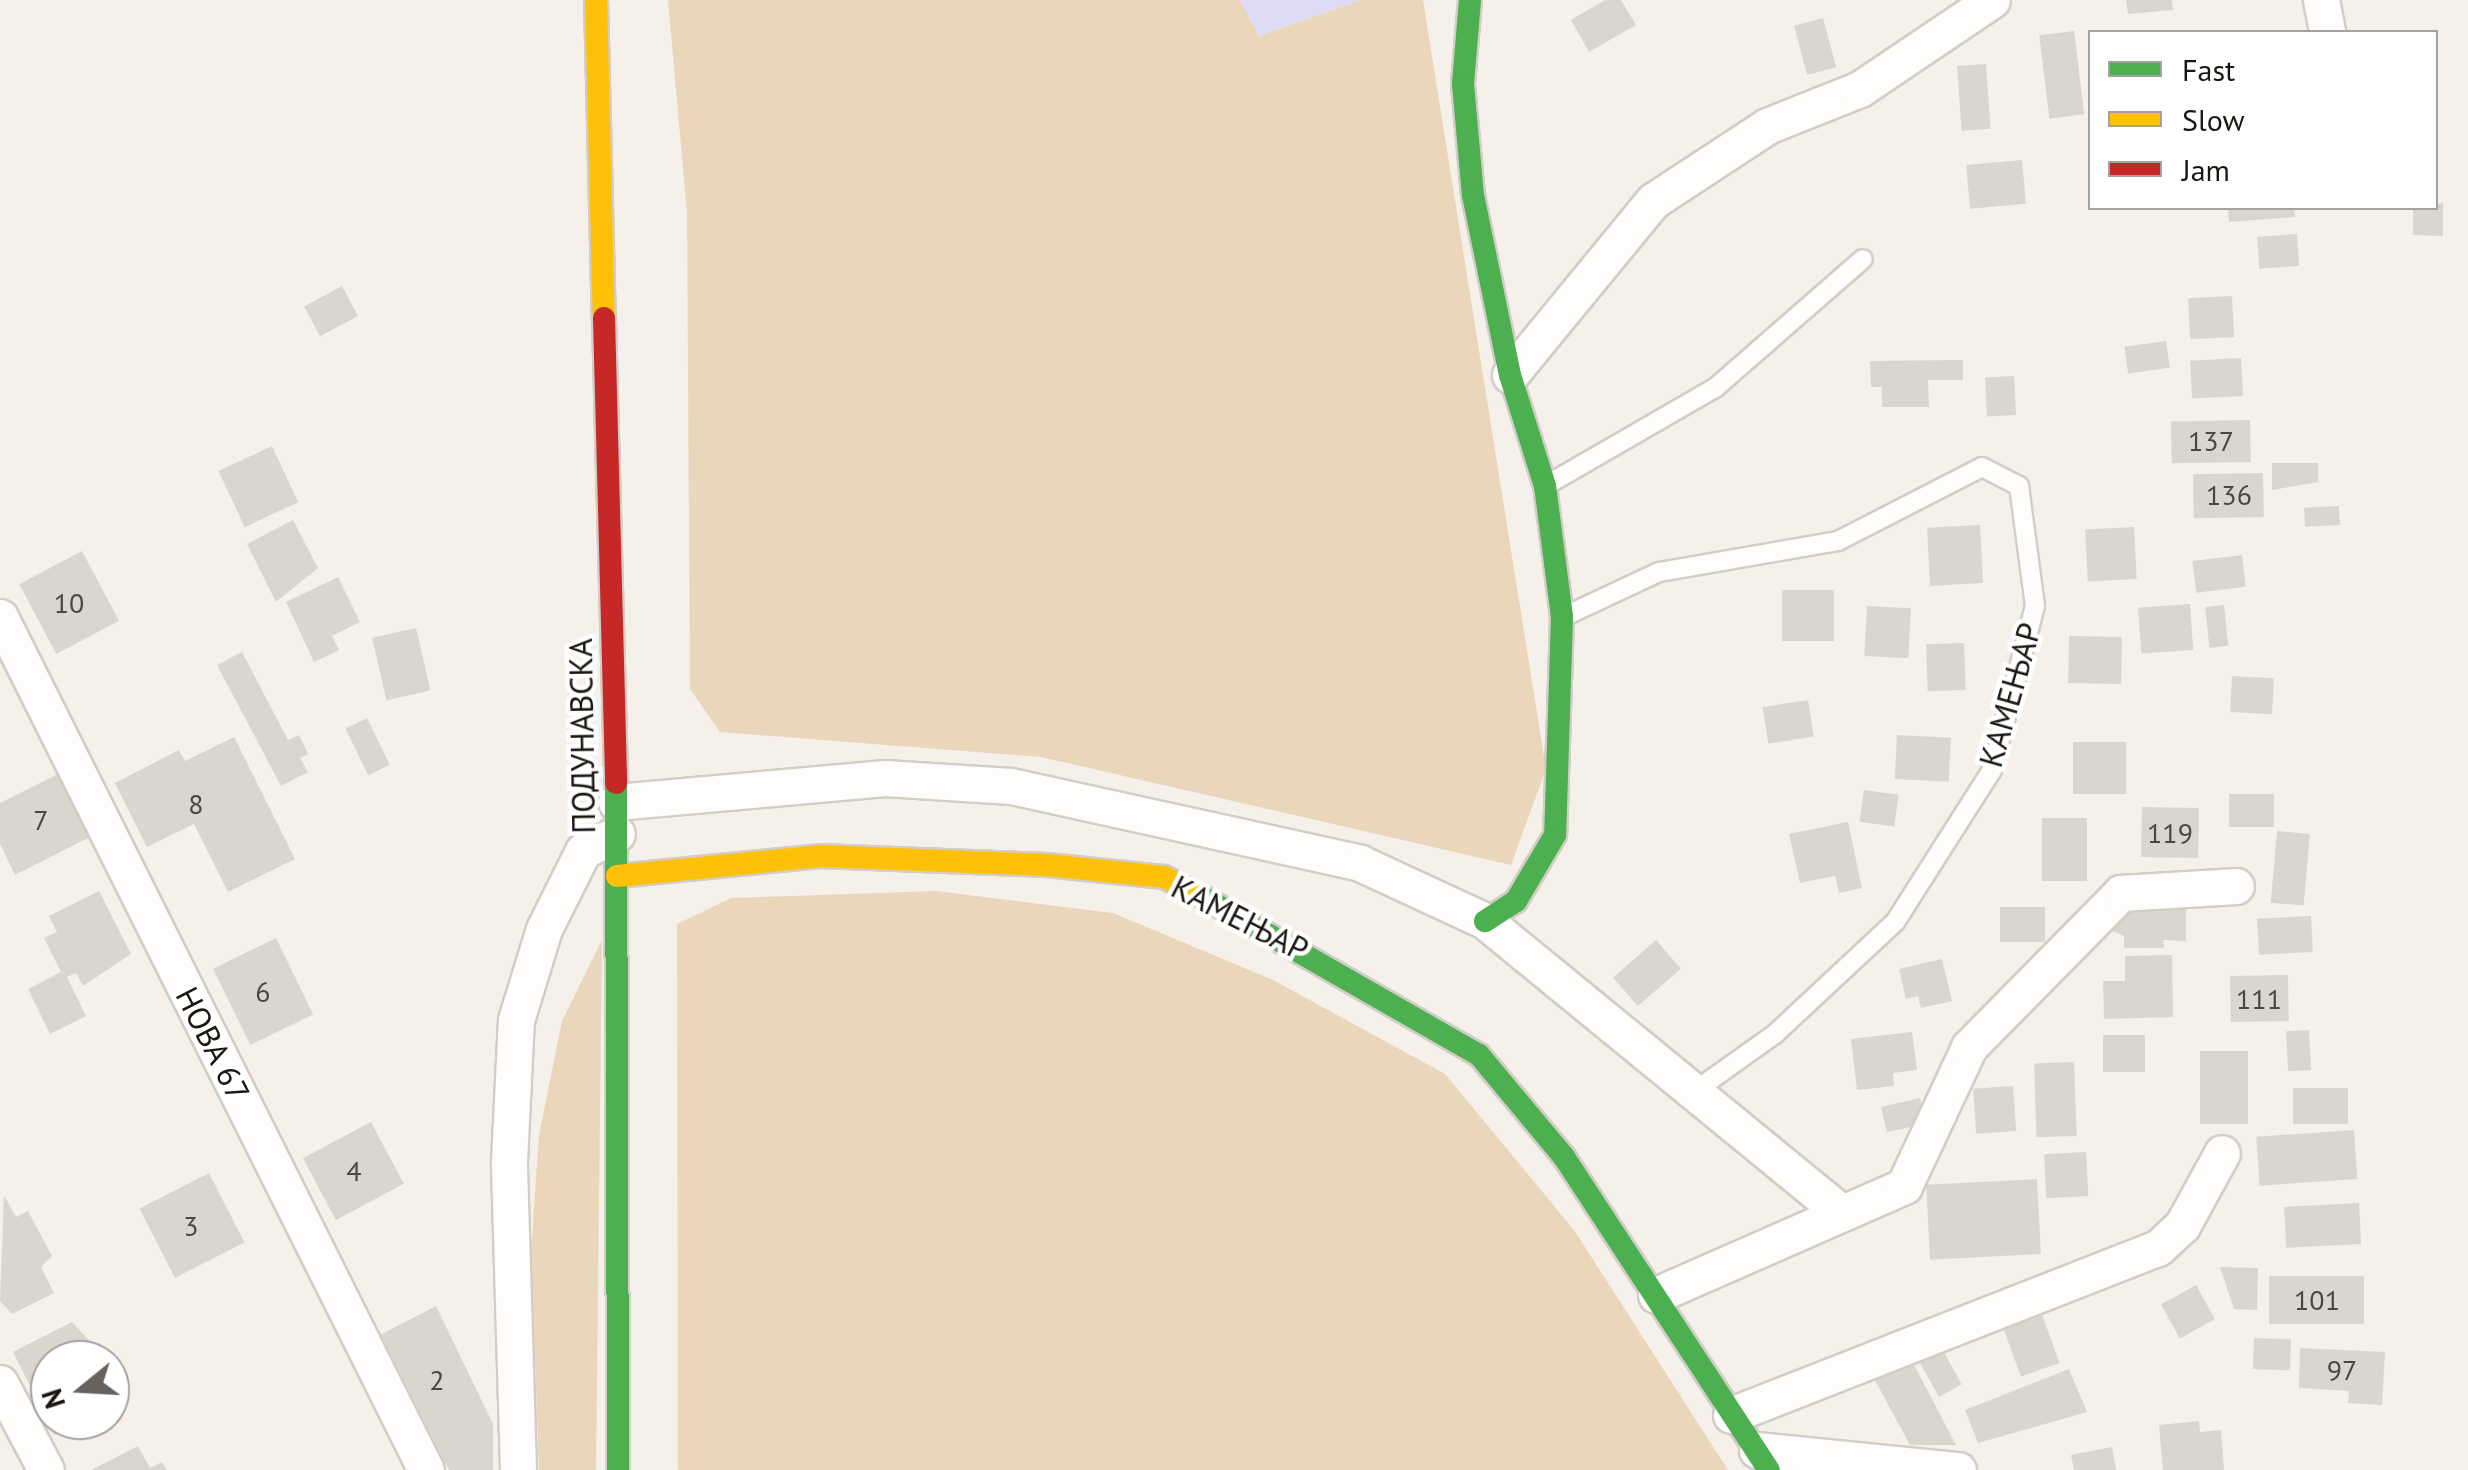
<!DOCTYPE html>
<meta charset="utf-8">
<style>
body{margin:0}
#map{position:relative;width:2468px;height:1470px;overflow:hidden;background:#f5f0e9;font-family:"PT Sans",sans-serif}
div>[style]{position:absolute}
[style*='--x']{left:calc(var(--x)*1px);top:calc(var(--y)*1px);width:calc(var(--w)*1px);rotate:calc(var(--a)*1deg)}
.green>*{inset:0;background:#ead7bb}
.water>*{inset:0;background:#dddcf4}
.building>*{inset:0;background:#dad5cf;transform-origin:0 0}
.roads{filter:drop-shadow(2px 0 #d2cdc7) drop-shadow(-2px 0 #d2cdc7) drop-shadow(0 2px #d2cdc7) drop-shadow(0 -2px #d2cdc7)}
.lane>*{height:18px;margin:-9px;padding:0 9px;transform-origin:9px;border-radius:9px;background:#fefdfc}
.street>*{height:35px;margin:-17.5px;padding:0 17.5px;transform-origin:17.5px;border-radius:17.5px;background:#fefdfc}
.fast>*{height:22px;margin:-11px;padding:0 11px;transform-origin:11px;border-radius:11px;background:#4caf50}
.slow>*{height:22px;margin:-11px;padding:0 11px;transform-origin:11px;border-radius:11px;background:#ffc107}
.jam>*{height:22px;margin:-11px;padding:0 11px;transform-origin:11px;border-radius:11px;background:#c62828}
span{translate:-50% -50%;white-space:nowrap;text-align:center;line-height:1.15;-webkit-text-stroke:9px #fff;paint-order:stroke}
.number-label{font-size:28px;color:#4a4641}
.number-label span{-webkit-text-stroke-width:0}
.street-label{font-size:32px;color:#1a1612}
.legend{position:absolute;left:2088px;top:30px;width:350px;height:180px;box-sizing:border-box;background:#fff;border:2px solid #a3a2a0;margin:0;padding:12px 18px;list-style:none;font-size:30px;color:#1a1612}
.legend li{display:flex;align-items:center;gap:20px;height:50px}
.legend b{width:50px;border:2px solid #a3a2a0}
.north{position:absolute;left:30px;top:1340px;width:100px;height:100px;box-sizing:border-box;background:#fff;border:2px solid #a3a2a0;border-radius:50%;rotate:252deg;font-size:28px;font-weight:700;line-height:40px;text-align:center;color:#1a1612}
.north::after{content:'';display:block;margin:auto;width:35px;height:45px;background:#67625d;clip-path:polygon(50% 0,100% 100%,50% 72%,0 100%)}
</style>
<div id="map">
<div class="green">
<i style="clip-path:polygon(668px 0,1240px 0,1259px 36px,1361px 0,1423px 0,1546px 769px,1511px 865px,1041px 757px,720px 732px,690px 689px,687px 213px)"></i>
<i style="clip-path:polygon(936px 891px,1113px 913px,1273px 980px,1445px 1074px,1574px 1230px,1728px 1470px,678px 1470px,677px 924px,731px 898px)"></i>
<i style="clip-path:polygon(602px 940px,596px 1470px,539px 1470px,531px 1252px,539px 1135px,562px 1021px)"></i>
</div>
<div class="water">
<i style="clip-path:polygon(1240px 0,1361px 0,1259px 36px)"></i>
</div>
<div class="building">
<i style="clip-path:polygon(1605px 0,1621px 0,1636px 25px,1589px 52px,1571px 20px)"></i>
<i style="clip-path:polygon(2126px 0,2172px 0,2173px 10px,2128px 14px)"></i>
<i style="left:1823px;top:18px;width:51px;height:30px;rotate:75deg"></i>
<i style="left:2074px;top:31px;width:84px;height:35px;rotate:83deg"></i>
<i style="left:1986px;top:64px;width:65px;height:29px;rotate:86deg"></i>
<i style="left:2022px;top:160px;width:44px;height:56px;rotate:85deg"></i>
<i style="clip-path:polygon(2443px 203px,2443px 236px,2413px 235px,2413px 208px)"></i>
<i style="clip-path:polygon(2228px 208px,2294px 208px,2295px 217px,2229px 222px)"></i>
<i style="left:2297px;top:234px;width:32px;height:40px;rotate:86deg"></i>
<i style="left:342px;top:286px;width:34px;height:43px;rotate:62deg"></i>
<i style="left:2232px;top:296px;width:41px;height:44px;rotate:87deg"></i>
<i style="left:2166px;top:341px;width:27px;height:42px;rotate:82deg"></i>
<i style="left:2241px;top:358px;width:38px;height:51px;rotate:87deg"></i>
<i style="clip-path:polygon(1963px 360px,1963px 380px,1928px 380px,1929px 407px,1882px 407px,1882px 387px,1871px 387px,1870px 361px)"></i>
<i style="left:2014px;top:376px;width:39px;height:29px;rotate:87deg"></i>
<i style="left:2250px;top:420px;width:42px;height:79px;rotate:89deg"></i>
<i style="left:272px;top:446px;width:62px;height:59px;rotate:65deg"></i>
<i style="clip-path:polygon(2272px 463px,2318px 463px,2318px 482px,2272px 490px)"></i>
<i style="left:2263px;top:473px;width:44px;height:70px;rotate:89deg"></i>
<i style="left:2339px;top:506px;width:19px;height:35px;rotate:87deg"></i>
<i style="clip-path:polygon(293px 520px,318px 568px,276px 602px,247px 544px)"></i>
<i style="left:1980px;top:525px;width:58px;height:53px;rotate:87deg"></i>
<i style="left:2134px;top:527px;width:52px;height:49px;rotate:87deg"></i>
<i style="left:82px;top:551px;width:79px;height:71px;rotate:62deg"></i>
<i style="left:2242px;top:555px;width:32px;height:50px;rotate:83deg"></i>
<i style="clip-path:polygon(338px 577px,360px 622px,332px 636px,339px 650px,314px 662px,286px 602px)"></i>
<i style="left:1782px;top:590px;width:52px;height:51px"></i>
<i style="left:2190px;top:604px;width:46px;height:52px;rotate:86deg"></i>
<i style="left:2224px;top:605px;width:41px;height:19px;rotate:84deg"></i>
<i style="left:1867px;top:606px;width:44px;height:50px;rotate:3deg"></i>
<i style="left:416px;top:628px;width:64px;height:45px;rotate:77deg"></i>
<i style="left:2069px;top:636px;width:53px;height:47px;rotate:1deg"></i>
<i style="left:1964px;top:643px;width:47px;height:38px;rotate:88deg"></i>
<i style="clip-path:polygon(242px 652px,288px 740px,299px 735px,308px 754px,300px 758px,308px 772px,281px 786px,217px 665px)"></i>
<i style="left:2232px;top:676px;width:42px;height:36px;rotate:3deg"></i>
<i style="left:1808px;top:700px;width:37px;height:46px;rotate:81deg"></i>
<i style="left:367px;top:718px;width:52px;height:24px;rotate:64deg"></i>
<i style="left:1897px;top:735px;width:54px;height:44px;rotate:3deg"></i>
<i style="clip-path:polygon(234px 737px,295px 859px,228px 892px,194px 824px,147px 847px,115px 783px,179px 750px,185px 761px)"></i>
<i style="left:2073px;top:742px;width:53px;height:52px"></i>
<i style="clip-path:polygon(58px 774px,90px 837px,15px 875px,0 844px,0 803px)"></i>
<i style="left:1864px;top:790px;width:35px;height:32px;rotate:8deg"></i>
<i style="left:2229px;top:794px;width:45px;height:33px"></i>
<i style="left:2142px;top:807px;width:57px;height:50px;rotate:1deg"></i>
<i style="left:2087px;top:818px;width:63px;height:45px;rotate:90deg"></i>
<i style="clip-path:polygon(1848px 822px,1862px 888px,1839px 893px,1835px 876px,1800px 883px,1789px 834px)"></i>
<i style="left:2277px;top:831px;width:33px;height:72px;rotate:5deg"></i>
<i style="clip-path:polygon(99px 891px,131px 954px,83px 986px,76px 973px,67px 977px,86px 1016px,50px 1034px,28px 989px,61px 972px,44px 938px,57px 932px,49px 916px)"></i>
<i style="clip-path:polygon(2186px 902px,2186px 941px,2163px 940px,2164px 948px,2124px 948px,2124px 936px,2101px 926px,2119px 906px)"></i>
<i style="left:2000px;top:907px;width:45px;height:35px"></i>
<i style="left:2311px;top:916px;width:36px;height:54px;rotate:87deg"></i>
<i style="left:276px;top:938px;width:85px;height:70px;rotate:64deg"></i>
<i style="left:1656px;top:940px;width:38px;height:57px;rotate:49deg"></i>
<i style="clip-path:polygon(2172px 955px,2173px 1017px,2104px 1019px,2103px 981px,2125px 981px,2125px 956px)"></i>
<i style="clip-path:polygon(1942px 959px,1952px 1001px,1921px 1008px,1918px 996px,1906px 999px,1899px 969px)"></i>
<i style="left:2288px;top:975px;width:46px;height:58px;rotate:89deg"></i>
<i style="left:2309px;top:1030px;width:40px;height:23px;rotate:87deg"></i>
<i style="clip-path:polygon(1912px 1032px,1917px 1070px,1893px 1073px,1894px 1086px,1857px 1090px,1851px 1039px)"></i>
<i style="left:2145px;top:1035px;width:37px;height:42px;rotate:90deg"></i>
<i style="left:2200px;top:1051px;width:48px;height:73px"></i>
<i style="left:2074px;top:1062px;width:74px;height:40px;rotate:88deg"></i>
<i style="left:2013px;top:1086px;width:45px;height:40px;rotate:86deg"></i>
<i style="left:2293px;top:1088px;width:55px;height:36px"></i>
<i style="left:1920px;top:1098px;width:26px;height:40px;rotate:77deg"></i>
<i style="left:371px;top:1122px;width:70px;height:77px;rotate:62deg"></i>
<i style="left:2354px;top:1130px;width:49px;height:98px;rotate:86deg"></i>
<i style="left:2086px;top:1152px;width:44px;height:42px;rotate:87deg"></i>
<i style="left:209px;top:1173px;width:78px;height:78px;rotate:63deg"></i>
<i style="left:2037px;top:1179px;width:75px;height:111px;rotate:87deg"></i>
<i style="clip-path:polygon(4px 1195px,16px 1217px,28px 1211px,52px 1256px,41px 1267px,54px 1293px,12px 1314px,0 1301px)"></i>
<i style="left:2359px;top:1203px;width:41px;height:75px;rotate:87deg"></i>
<i style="clip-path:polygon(2220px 1267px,2258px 1268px,2257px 1310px,2234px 1309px)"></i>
<i style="left:2269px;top:1276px;width:95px;height:48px"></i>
<i style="left:2196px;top:1285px;width:39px;height:40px;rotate:61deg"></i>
<i style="clip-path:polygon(436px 1306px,493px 1424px,493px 1470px,449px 1470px,380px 1335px)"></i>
<i style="left:2041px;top:1312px;width:54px;height:41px;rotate:70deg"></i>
<i style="clip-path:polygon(72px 1322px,107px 1360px,50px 1360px,50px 1420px,110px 1420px,110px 1398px,121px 1420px,80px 1441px,72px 1426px,55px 1435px,13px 1352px)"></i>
<i style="left:1936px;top:1338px;width:53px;height:26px;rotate:61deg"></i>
<i style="left:2254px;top:1338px;width:37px;height:31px;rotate:2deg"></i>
<i style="clip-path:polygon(2300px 1348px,2385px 1352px,2382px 1405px,2348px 1403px,2349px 1391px,2299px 1388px)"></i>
<i style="clip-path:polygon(1909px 1355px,1956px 1445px,1910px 1445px,1872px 1375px)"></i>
<i style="clip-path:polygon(2069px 1369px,2087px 1412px,1978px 1443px,1965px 1410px)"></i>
<i style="clip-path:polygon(2199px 1421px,2200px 1432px,2221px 1430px,2224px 1470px,2163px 1470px,2159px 1425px)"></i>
<i style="clip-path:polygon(138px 1446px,150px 1468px,162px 1462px,167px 1470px,91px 1470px)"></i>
<i style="clip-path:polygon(2112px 1447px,2116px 1470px,2074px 1470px,2071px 1455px)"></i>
</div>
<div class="roads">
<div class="lane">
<i style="--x:1545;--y:486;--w:196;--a:-30"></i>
<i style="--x:1715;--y:388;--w:196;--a:-41.1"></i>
<i style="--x:1563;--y:617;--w:106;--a:-25.1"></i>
<i style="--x:1659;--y:572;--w:182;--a:-9.8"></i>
<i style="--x:1838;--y:541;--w:162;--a:-27.2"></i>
<i style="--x:1982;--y:467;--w:42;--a:27.2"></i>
<i style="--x:2019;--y:486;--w:121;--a:82.4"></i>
<i style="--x:2035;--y:606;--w:170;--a:104.7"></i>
<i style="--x:1992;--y:770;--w:180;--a:122.5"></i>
<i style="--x:1895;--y:922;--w:164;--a:137"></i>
<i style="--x:1775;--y:1034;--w:102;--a:144.6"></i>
</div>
<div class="street">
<i style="--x:2321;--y:0;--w:33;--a:79"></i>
<i style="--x:1510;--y:375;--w:225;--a:-50.6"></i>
<i style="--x:1653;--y:201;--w:136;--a:-33.3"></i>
<i style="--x:1767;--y:126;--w:100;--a:-21.7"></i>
<i style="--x:1860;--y:89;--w:159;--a:-34"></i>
<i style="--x:0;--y:617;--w:953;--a:63.46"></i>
<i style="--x:616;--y:802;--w:270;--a:-5.1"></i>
<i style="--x:885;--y:778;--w:126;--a:3.6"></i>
<i style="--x:1011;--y:786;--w:357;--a:12.4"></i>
<i style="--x:1360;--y:863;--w:138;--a:24.9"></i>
<i style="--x:1485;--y:921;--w:456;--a:39.3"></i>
<i style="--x:1656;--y:1295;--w:271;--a:-23.7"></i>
<i style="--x:1904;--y:1186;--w:153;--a:-64.9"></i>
<i style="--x:1969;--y:1047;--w:216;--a:-45.4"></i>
<i style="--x:2121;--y:893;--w:115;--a:-3.5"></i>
<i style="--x:0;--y:1383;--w:98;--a:62.1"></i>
<i style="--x:1731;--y:1415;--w:458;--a:-21.4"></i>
<i style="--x:2158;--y:1248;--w:33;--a:-43"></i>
<i style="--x:2182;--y:1226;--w:83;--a:-61.3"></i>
<i style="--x:1757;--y:1450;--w:202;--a:5.7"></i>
<i style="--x:518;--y:1470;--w:309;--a:-91.7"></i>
<i style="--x:509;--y:1161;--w:141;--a:-87.2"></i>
<i style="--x:516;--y:1020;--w:95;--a:-72.9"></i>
<i style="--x:544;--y:929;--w:87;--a:-63.4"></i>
<i style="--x:583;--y:851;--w:38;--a:-27"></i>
</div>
<div class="fast">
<i style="--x:1470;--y:0;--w:84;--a:94.8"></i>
<i style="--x:1463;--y:84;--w:111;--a:84.9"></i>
<i style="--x:1473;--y:195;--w:184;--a:78.4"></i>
<i style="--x:1510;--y:375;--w:116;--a:72.5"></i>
<i style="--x:1545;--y:486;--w:132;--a:82.6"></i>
<i style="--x:1562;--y:617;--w:218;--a:91.8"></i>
<i style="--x:1555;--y:835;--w:77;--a:120.6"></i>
<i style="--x:1516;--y:901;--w:37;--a:147"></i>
<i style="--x:616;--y:783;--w:687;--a:89.83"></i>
<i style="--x:1196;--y:893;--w:326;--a:29.8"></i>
<i style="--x:1479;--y:1055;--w:133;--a:50.2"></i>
<i style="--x:1564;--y:1157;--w:374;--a:56.8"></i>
</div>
<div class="slow">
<i style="--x:596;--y:0;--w:318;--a:88.6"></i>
<i style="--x:617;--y:876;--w:204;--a:-5.6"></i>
<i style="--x:820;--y:856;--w:227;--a:2.3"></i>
<i style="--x:1047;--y:865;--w:118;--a:5.9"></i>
<i style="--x:1164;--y:877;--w:36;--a:27"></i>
</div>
<div class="jam">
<i style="--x:604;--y:318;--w:465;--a:88.5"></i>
</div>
</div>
<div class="number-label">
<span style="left:2211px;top:441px">137</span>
<span style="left:2229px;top:495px">136</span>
<span style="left:69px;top:603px">10</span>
<span style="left:196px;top:804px">8</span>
<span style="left:41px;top:820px">7</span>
<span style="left:2170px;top:833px">119</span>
<span style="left:263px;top:992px">6</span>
<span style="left:2259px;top:999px">111</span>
<span style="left:354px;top:1171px">4</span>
<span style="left:191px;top:1226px">3</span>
<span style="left:2317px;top:1300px">101</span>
<span style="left:2342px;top:1370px">97</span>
<span style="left:437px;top:1380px">2</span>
</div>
<div class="street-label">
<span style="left:2010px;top:695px;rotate:-74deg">КАМЕЊАР</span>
<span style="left:582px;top:736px;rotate:-91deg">ПОДУНАВСКА</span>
<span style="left:1240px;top:918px;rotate:27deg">КАМЕЊАР</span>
<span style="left:213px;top:1044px;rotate:63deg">НОВА 67</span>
</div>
<ul class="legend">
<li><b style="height:12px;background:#4caf50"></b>Fast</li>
<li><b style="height:12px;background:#ffc107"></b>Slow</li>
<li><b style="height:12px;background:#c62828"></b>Jam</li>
</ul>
<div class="north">N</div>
</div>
